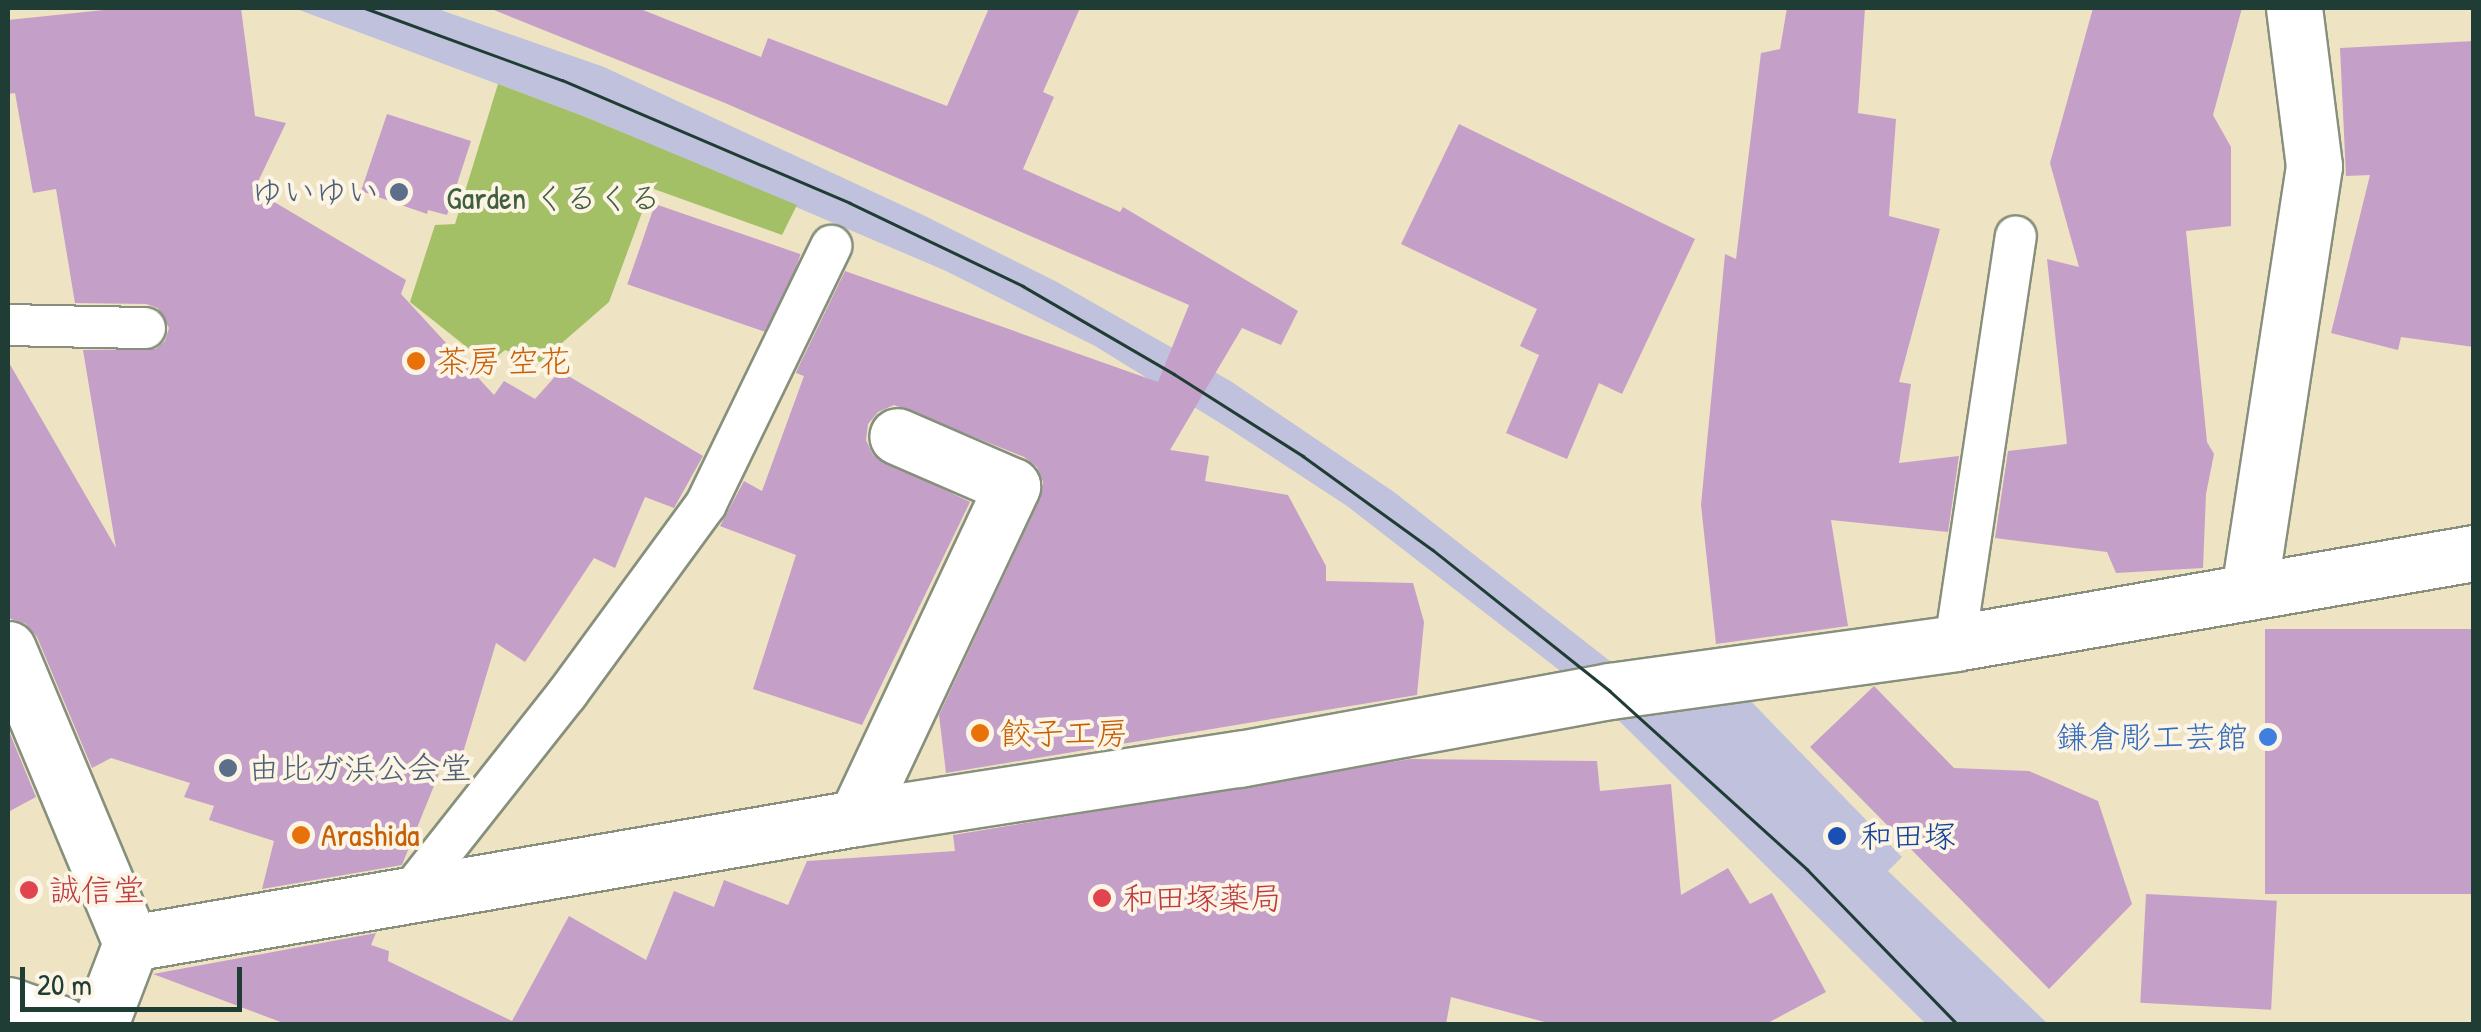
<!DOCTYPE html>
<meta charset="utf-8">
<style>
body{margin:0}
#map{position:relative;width:2481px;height:1032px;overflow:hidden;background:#eee3c3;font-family:"Patrick Hand","Klee One",sans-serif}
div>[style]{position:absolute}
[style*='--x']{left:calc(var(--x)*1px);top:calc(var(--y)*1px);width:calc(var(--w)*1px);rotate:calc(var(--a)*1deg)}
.industrial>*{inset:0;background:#c0c2dd}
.green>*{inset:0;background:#a4c066}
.building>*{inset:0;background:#c4a0c8;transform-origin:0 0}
.roads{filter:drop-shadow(2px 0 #86907c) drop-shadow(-2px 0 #86907c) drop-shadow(0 2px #86907c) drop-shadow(0 -2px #86907c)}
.lane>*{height:40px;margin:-20px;padding:0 20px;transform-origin:20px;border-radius:20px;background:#fff}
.street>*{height:55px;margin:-27.5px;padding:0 27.5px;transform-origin:27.5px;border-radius:27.5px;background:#fff}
.secondary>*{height:55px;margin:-27.5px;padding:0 27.5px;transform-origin:27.5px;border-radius:27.5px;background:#fff}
.tram>*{height:2.5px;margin:-1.25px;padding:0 1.25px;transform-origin:1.25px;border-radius:1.25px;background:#1f3d34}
.dots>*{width:28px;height:28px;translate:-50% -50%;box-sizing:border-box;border:5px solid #fcf5e5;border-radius:50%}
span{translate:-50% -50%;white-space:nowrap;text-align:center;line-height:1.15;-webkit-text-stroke:8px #fcf5e5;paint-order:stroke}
.service-label{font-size:32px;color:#4e5e75}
.right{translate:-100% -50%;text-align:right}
.left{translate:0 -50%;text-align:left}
.park-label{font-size:32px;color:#405e40}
.food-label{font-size:32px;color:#c56008}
.shop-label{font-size:32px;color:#366cbe}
.transit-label{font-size:32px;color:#164399}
.health-label{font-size:32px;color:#be3a42}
.frame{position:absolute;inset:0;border:10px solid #1f3d34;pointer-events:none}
.scale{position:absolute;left:20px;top:967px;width:222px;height:45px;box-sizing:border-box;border:5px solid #1f3d34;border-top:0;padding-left:12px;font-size:30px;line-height:35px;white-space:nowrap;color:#1f3d34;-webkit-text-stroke:8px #fcf5e5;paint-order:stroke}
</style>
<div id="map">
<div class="industrial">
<i style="clip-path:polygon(294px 8px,435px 8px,604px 67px,921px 214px,1057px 282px,1232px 382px,1394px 492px,1615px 665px,1563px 673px,1347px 506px,1228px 428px,1095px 346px,946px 271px,583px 116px)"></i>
<i style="clip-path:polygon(1741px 691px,1902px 857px,1888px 871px,2048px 1024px,1926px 1024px,1608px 710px)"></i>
</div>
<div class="green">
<i style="clip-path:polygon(498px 84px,583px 116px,797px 205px,782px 235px,651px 188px,609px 302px,540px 362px,505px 350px,488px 364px,410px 302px,435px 225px,455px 224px)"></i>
</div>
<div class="building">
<i style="clip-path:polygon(123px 8px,241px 8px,255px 116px,286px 123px,254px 190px,406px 280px,401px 294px,494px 395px,504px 381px,535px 399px,560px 371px,703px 456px,674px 508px,645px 497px,615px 568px,594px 558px,525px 662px,496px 643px,462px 756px,448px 751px,402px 865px,262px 889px,274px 841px,209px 820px,214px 806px,184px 797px,190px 783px,111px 758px,92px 768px,37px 637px,26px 624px,8px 618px,8px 361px,116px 548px,83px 350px,156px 349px,165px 341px,169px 328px,158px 308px,146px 304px,75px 303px,56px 189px,33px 193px,15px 93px,8px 94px,8px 20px)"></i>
<i style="clip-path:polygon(489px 8px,638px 8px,761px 57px,768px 38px,947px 106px,989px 8px,1080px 8px,1043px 92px,1054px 97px,1023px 169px,1120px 212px,1123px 207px,1298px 311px,1281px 345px,1242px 328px,1170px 450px,1209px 456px,1205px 481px,1288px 495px,1326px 566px,1326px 581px,1413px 583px,1424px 622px,1417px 695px,946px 773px,939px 715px,1040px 499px,1043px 482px,1037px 467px,1024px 457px,894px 405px,878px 412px,868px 424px,866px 440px,873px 455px,970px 502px,862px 725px,753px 689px,796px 555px,720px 526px,744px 481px,762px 491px,804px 376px,796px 373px,798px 368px,845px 271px,1158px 382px,1189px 305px,725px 103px)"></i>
<i style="clip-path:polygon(1787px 8px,1865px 8px,1858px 113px,1896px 119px,1889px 216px,1940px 229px,1899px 382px,1911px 384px,1899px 463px,1959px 456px,1948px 532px,1831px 520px,1848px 626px,1716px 644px,1701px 505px,1725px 254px,1736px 259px,1761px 53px,1780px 49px)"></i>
<i style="clip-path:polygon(2093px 8px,2242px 8px,2213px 115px,2231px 147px,2231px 226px,2186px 231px,2207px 442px,2214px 454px,2206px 494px,2203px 568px,2116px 573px,2107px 552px,1995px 538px,2008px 451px,2067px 444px,2047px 259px,2079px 267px,2050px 163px)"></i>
<i style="clip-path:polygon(2474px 41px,2474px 347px,2401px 337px,2398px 350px,2331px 333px,2370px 175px,2346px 176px,2340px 48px)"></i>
<i style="clip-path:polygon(387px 114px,471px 141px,447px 215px,428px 210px,427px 214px,361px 191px)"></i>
<i style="clip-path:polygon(1459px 124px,1695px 239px,1622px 394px,1599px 383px,1567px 459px,1506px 433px,1539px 355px,1520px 346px,1537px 309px,1401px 244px)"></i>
<i style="left:655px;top:204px;width:154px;height:85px;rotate:19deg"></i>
<i style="left:2474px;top:629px;width:265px;height:209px;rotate:90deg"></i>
<i style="clip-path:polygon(1874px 686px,1954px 768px,2029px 771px,2098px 801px,2132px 904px,2049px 989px,1810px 747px)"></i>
<i style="clip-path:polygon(8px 729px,36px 797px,8px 812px)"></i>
<i style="clip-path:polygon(1410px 759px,1597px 761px,1600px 791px,1671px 784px,1681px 895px,1728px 868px,1750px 904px,1772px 893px,1826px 992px,1766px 1024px,1552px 1024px,1451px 997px,1446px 1024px,286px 1024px,153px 974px,376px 933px,371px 945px,389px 951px,388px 961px,512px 1021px,569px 916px,646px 960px,674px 891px,714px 907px,724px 880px,788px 905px,807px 861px,955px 851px,953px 835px)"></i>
<i style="left:2146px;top:894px;width:131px;height:109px;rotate:3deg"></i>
</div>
<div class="roads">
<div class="lane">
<i style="--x:8;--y:325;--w:137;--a:1.3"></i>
<i style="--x:1955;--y:643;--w:411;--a:-81.5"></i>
<i style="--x:409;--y:894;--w:255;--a:-51.7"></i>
<i style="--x:567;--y:694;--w:235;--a:-53.8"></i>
<i style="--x:706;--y:504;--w:287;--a:-64.1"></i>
</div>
<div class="street">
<i style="--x:2249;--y:591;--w:430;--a:-81.3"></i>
<i style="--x:2314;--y:166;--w:159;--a:-97.2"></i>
<i style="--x:8;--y:649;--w:319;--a:67.3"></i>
<i style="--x:131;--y:943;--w:87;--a:110.9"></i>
<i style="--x:856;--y:818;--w:367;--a:-64.8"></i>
<i style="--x:1012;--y:486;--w:125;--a:-156.5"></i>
<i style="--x:131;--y:943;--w:736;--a:-9.78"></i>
<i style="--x:856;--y:818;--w:388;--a:-8.8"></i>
<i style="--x:1239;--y:759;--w:377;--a:-10.4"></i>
<i style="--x:1610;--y:691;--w:348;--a:-7.9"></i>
<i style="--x:1955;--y:643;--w:527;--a:-9.84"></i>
</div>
<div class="secondary">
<i style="--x:8;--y:1005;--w:56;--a:19.7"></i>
</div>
</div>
<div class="tram">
<i style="--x:365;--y:8;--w:210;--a:20.1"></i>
<i style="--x:562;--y:80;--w:313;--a:23.1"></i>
<i style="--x:850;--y:203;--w:192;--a:25.6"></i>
<i style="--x:1023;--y:286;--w:175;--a:30.2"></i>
<i style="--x:1174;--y:374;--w:153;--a:32.4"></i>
<i style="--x:1303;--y:456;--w:160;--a:35.9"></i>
<i style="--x:1433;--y:550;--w:226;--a:38.5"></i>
<i style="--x:1610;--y:691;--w:266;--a:42.1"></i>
<i style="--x:1807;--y:869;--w:216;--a:45.9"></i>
</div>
<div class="dots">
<i style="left:399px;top:192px;background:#5c6f8a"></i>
<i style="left:416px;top:361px;background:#e8710a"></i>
<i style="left:980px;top:733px;background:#e8710a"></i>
<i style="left:2268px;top:737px;background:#3f7fe0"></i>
<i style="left:228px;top:768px;background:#5c6f8a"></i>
<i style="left:301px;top:835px;background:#e8710a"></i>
<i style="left:1837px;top:836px;background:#1a4fb4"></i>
<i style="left:29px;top:890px;background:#e0444e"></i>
<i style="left:1102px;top:898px;background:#e0444e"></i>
</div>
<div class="service-label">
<span class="right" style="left:379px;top:192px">ゆいゆい</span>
<span class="left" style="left:248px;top:768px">由比ガ浜公会堂</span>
</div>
<div class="park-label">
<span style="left:554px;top:198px">Garden くるくる</span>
</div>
<div class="food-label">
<span class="left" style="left:436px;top:361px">茶房 空花</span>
<span class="left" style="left:1000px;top:733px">餃子工房</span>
<span class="left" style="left:321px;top:835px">Arashida</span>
</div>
<div class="shop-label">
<span class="right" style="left:2248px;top:737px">鎌倉彫工芸館</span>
</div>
<div class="transit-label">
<span class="left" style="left:1860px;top:836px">和田塚</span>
</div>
<div class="health-label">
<span class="left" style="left:49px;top:890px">誠信堂</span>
<span class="left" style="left:1122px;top:898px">和田塚薬局</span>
</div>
<div class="frame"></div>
<div class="scale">20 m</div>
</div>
